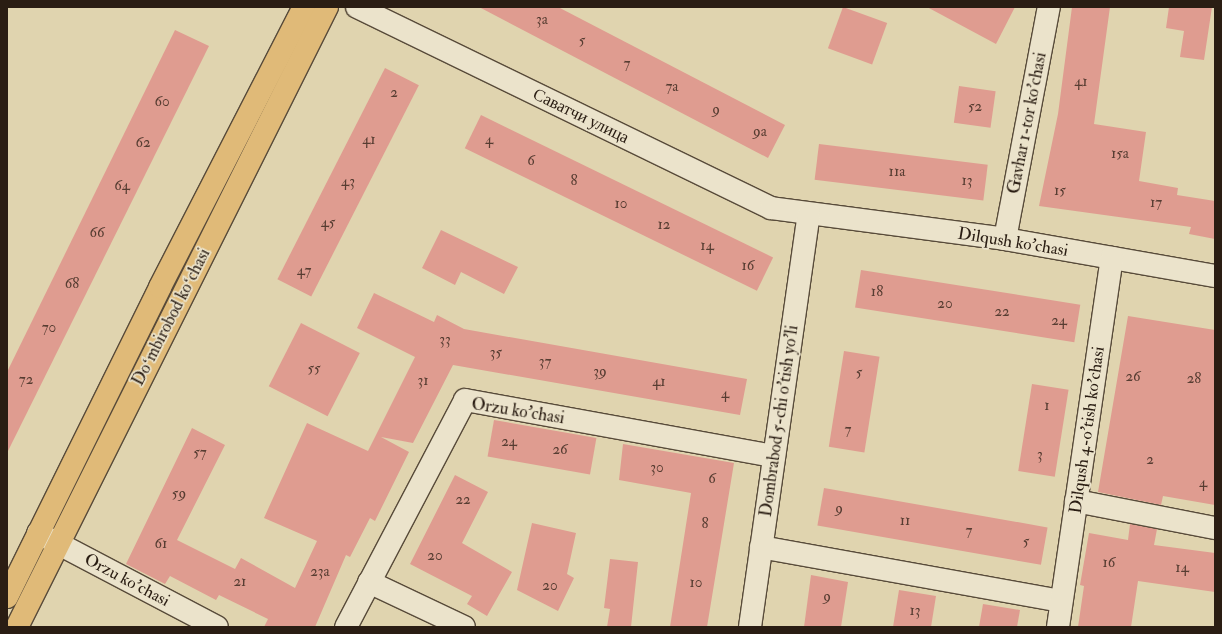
<!DOCTYPE html>
<meta charset="utf-8">
<style>
body{margin:0}
#map{position:relative;width:1222px;height:634px;overflow:hidden;background:#e0d4af;font-family:"IM FELL Double Pica",serif}
div>[style]{position:absolute}
[style*='--x']{left:calc(var(--x)*1px);top:calc(var(--y)*1px);width:calc(var(--w)*1px);rotate:calc(var(--a)*1deg)}
.building>*{inset:0;background:#df9c90;transform-origin:0 0}
.roads{filter:drop-shadow(1px 0 #584b3a) drop-shadow(-1px 0 #584b3a) drop-shadow(0 1px #584b3a) drop-shadow(0 -1px #584b3a)}
.minor>*{height:22px;margin:-11px;padding:0 11px;transform-origin:11px;border-radius:11px;background:#ebe3cb}
.major>*{height:22px;margin:-11px;padding:0 11px;transform-origin:11px;border-radius:11px;background:#e0ba78}
span{translate:-50% -50%;white-space:nowrap;text-align:center;line-height:1.15;-webkit-text-stroke:3.5px #ebe3cb;paint-order:stroke}
.number-label{font-size:15px;color:#573d32}
.number-label span{-webkit-text-stroke-width:0}
.street-label{font-size:17px;color:#2a1d13}
.frame{position:absolute;inset:0;border:8px solid #2a1d13;pointer-events:none}
</style>
<div id="map">
<div class="building">
<i style="clip-path:polygon(479px 7px,558px 7px,785px 125px,768px 158px)"></i>
<i style="left:843px;top:7px;width:47px;height:44px;rotate:20deg"></i>
<i style="clip-path:polygon(927px 7px,1015px 7px,996px 44px)"></i>
<i style="clip-path:polygon(1072px 7px,1110px 7px,1094px 124px,1146px 132px,1139px 181px,1178px 188px,1177px 195px,1215px 201px,1215px 239px,1189px 234px,1191px 227px,1039px 206px,1058px 114px)"></i>
<i style="clip-path:polygon(1169px 7px,1212px 7px,1204px 60px,1180px 57px,1184px 31px,1166px 28px)"></i>
<i style="clip-path:polygon(175px 30px,209px 46px,7px 453px,7px 372px)"></i>
<i style="left:385px;top:68px;width:38px;height:237px;rotate:27deg"></i>
<i style="left:959px;top:86px;width:37px;height:37px;rotate:8deg"></i>
<i style="left:481px;top:115px;width:325px;height:37px;rotate:26deg"></i>
<i style="left:819px;top:144px;width:170px;height:36px;rotate:7deg"></i>
<i style="clip-path:polygon(441px 230px,518px 267px,504px 294px,461px 272px,455px 285px,422px 268px)"></i>
<i style="left:861px;top:270px;width:222px;height:38px;rotate:9deg"></i>
<i style="clip-path:polygon(374px 293px,434px 322px,437px 315px,464px 329px,747px 379px,740px 415px,453px 365px,413px 443px,381px 437px,409px 452px,375px 521px,370px 518px,350px 557px,346px 555px,315px 627px,264px 627px,268px 619px,219px 595px,216px 600px,170px 576px,165px 584px,126px 564px,192px 428px,225px 445px,177px 540px,235px 569px,241px 558px,295px 588px,317px 541px,264px 518px,307px 423px,368px 451px,415px 357px,357px 328px)"></i>
<i style="clip-path:polygon(1128px 316px,1215px 330px,1215px 505px,1163px 496px,1161px 505px,1098px 492px)"></i>
<i style="left:301px;top:323px;width:66px;height:71px;rotate:27deg"></i>
<i style="left:844px;top:351px;width:36px;height:97px;rotate:9deg"></i>
<i style="left:1032px;top:384px;width:37px;height:88px;rotate:9deg"></i>
<i style="left:494px;top:420px;width:104px;height:37px;rotate:10deg"></i>
<i style="clip-path:polygon(623px 444px,734px 463px,707px 627px,670px 627px,691px 493px,619px 480px)"></i>
<i style="clip-path:polygon(455px 475px,488px 492px,462px 543px,512px 572px,487px 616px,467px 604px,472px 596px,410px 564px)"></i>
<i style="left:824px;top:488px;width:227px;height:38px;rotate:10deg"></i>
<i style="clip-path:polygon(532px 523px,576px 533px,567px 574px,574px 578px,558px 611px,517px 590px)"></i>
<i style="clip-path:polygon(1130px 524px,1157px 529px,1154px 545px,1215px 553px,1215px 592px,1138px 581px,1131px 627px,1078px 627px,1084px 586px,1080px 585px,1089px 533px,1128px 540px)"></i>
<i style="clip-path:polygon(610px 559px,638px 562px,631px 627px,607px 627px,610px 609px,604px 608px)"></i>
<i style="clip-path:polygon(811px 575px,848px 582px,841px 627px,804px 627px)"></i>
<i style="clip-path:polygon(899px 590px,936px 596px,931px 627px,893px 627px)"></i>
<i style="clip-path:polygon(983px 604px,1020px 610px,1017px 627px,979px 627px)"></i>
</div>
<div class="roads">
<div class="minor">
<i style="--x:357;--y:7;--w:460;--a:25.9"></i>
<i style="--x:771;--y:208;--w:236;--a:7.5"></i>
<i style="--x:1005;--y:239;--w:213;--a:10"></i>
<i style="--x:1005;--y:239;--w:236;--a:-79.3"></i>
<i style="--x:1076;--y:501;--w:142;--a:11"></i>
<i style="--x:38;--y:533;--w:202;--a:27.7"></i>
<i style="--x:761;--y:547;--w:305;--a:10.2"></i>
<i style="--x:369;--y:582;--w:105;--a:25.3"></i>
<i style="--x:346;--y:627;--w:256;--a:-62.3"></i>
<i style="--x:465;--y:400;--w:314;--a:10.3"></i>
<i style="--x:750;--y:627;--w:417;--a:-81.9"></i>
<i style="--x:1058;--y:627;--w:373;--a:-81.7"></i>
</div>
<div class="major">
<i style="--x:7;--y:597;--w:346;--a:-63.7"></i>
<i style="--x:160;--y:287;--w:315;--a:-62.8"></i>
<i style="--x:17;--y:627;--w:693;--a:-63.43"></i>
</div>
</div>
<div class="number-label">
<span style="left:542px;top:20px">3a</span>
<span style="left:582px;top:41px">5</span>
<span style="left:627px;top:64px">7</span>
<span style="left:1081px;top:82px">41</span>
<span style="left:672px;top:87px">7a</span>
<span style="left:394px;top:93px">2</span>
<span style="left:162px;top:102px">60</span>
<span style="left:975px;top:107px">52</span>
<span style="left:716px;top:110px">9</span>
<span style="left:760px;top:132px">9a</span>
<span style="left:369px;top:140px">41</span>
<span style="left:489px;top:140px">4</span>
<span style="left:143px;top:143px">62</span>
<span style="left:1120px;top:154px">15a</span>
<span style="left:531px;top:161px">6</span>
<span style="left:897px;top:172px">11a</span>
<span style="left:574px;top:181px">8</span>
<span style="left:967px;top:181px">13</span>
<span style="left:348px;top:182px">43</span>
<span style="left:122px;top:186px">64</span>
<span style="left:1060px;top:191px">15</span>
<span style="left:1156px;top:203px">17</span>
<span style="left:621px;top:204px">10</span>
<span style="left:328px;top:223px">45</span>
<span style="left:664px;top:225px">12</span>
<span style="left:97px;top:233px">66</span>
<span style="left:707px;top:246px">14</span>
<span style="left:748px;top:266px">16</span>
<span style="left:304px;top:271px">47</span>
<span style="left:72px;top:284px">68</span>
<span style="left:877px;top:292px">18</span>
<span style="left:945px;top:304px">20</span>
<span style="left:1002px;top:312px">22</span>
<span style="left:1059px;top:321px">24</span>
<span style="left:49px;top:328px">70</span>
<span style="left:445px;top:340px">33</span>
<span style="left:496px;top:353px">35</span>
<span style="left:545px;top:362px">37</span>
<span style="left:314px;top:369px">55</span>
<span style="left:600px;top:372px">39</span>
<span style="left:859px;top:373px">5</span>
<span style="left:1133px;top:377px">26</span>
<span style="left:1194px;top:379px">28</span>
<span style="left:26px;top:380px">72</span>
<span style="left:423px;top:381px">31</span>
<span style="left:659px;top:382px">41</span>
<span style="left:725px;top:394px">4</span>
<span style="left:1047px;top:406px">1</span>
<span style="left:848px;top:430px">7</span>
<span style="left:509px;top:442px">24</span>
<span style="left:560px;top:450px">26</span>
<span style="left:200px;top:453px">57</span>
<span style="left:1040px;top:455px">3</span>
<span style="left:1150px;top:460px">2</span>
<span style="left:657px;top:468px">30</span>
<span style="left:712px;top:479px">6</span>
<span style="left:1203px;top:483px">4</span>
<span style="left:179px;top:494px">59</span>
<span style="left:463px;top:500px">22</span>
<span style="left:839px;top:509px">9</span>
<span style="left:905px;top:521px">11</span>
<span style="left:705px;top:524px">8</span>
<span style="left:969px;top:531px">7</span>
<span style="left:1026px;top:542px">5</span>
<span style="left:161px;top:544px">61</span>
<span style="left:435px;top:556px">20</span>
<span style="left:1109px;top:563px">16</span>
<span style="left:1182px;top:568px">14</span>
<span style="left:320px;top:572px">23a</span>
<span style="left:240px;top:582px">21</span>
<span style="left:696px;top:583px">10</span>
<span style="left:550px;top:586px">20</span>
<span style="left:827px;top:597px">9</span>
<span style="left:915px;top:611px">13</span>
</div>
<div class="street-label">
<span style="left:581px;top:116px;rotate:26deg">Саватчи улица</span>
<span style="left:1027px;top:123px;rotate:-79deg">Gavhar 1-tor ko'chasi</span>
<span style="left:1013px;top:242px;rotate:9deg">Dilqush ko'chasi</span>
<span style="left:171px;top:317px;rotate:-63deg">Doʻmbirobod koʻchasi</span>
<span style="left:518px;top:411px;rotate:9deg">Orzu ko'chasi</span>
<span style="left:779px;top:421px;rotate:-82deg">Dombrabod 5-chi o'tish yo'li</span>
<span style="left:1087px;top:430px;rotate:-82deg">Dilqush 4-o'tish ko'chasi</span>
<span style="left:127px;top:580px;rotate:28deg">Orzu ko'chasi</span>
</div>
<div class="frame"></div>
</div>
